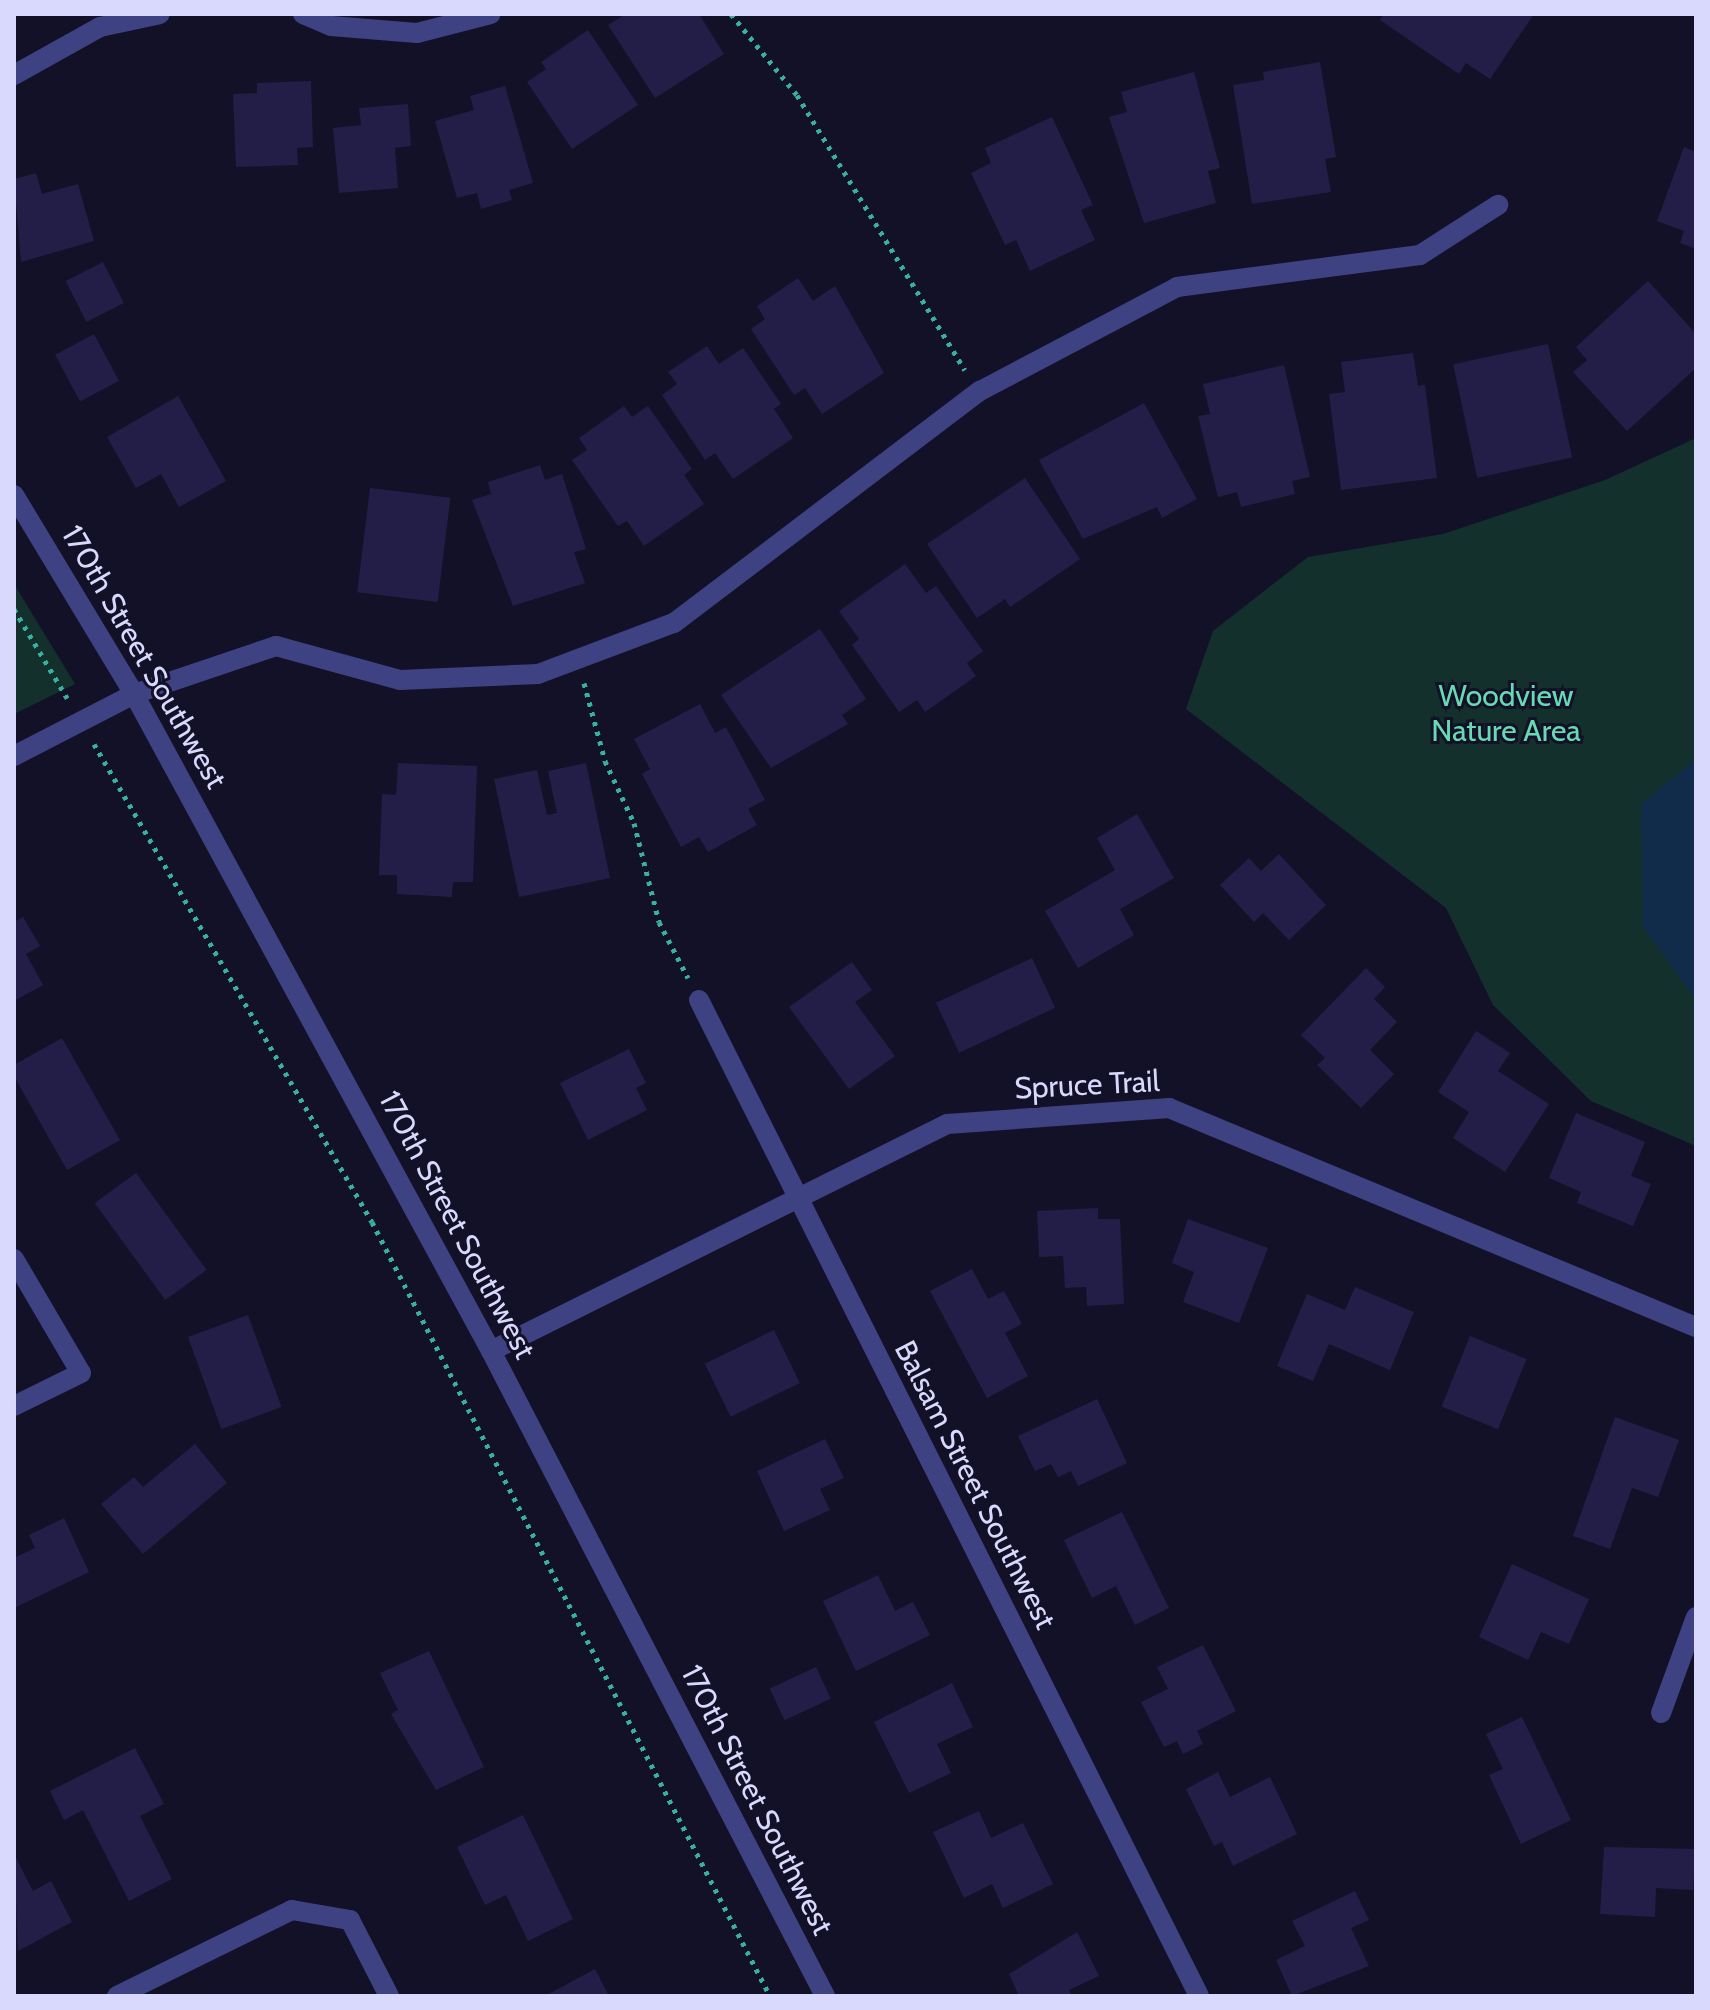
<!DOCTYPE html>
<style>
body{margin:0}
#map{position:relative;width:1710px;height:2010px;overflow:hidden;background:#131127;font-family:Cabin,sans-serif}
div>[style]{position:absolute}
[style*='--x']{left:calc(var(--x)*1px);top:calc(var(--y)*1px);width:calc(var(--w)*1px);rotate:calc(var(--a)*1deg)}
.green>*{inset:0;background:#14302d}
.water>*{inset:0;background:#112c4a}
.building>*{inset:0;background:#221e47;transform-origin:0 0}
.path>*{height:5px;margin-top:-2.5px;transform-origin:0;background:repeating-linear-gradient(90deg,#36b3a0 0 4px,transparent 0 10px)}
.minor>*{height:20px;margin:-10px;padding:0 10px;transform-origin:10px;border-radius:10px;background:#3e4283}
span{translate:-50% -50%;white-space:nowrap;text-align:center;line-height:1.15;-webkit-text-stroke:6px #131127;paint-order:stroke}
.street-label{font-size:30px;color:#d9d8fd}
.park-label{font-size:30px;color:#67dab3}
.frame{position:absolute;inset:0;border:16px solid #d9d8fd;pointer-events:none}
</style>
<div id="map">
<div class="green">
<i style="clip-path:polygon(1696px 438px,1696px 1146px,1591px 1101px,1493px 1005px,1446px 908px,1186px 709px,1213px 631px,1308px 557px,1443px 534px,1605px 480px)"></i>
<i style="clip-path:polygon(14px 584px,75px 684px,14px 714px)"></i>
</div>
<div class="water">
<i style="clip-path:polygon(1696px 759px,1696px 1000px,1643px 927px,1641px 804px)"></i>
</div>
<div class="building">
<i style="clip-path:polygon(626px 14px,699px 14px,724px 54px,655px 98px,608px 25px)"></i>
<i style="clip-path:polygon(1384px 14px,1534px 14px,1490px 79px,1466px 63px,1459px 74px,1380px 20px)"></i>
<i style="clip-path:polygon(588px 30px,638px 105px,572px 149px,527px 82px,546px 69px,541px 62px)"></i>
<i style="clip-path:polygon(1320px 62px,1336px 157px,1325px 159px,1331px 192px,1252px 204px,1233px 85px,1264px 80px,1263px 72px)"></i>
<i style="clip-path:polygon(1194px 72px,1220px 168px,1208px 171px,1216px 203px,1144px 223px,1109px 117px,1127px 112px,1121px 92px)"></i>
<i style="clip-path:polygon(311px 81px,313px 147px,297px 148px,298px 165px,236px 167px,233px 94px,257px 93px,257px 83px)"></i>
<i style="clip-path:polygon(505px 86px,533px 183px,509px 190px,512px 200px,481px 209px,477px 193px,457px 198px,435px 121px,474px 110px,470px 96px)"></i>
<i style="clip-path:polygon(408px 104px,411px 146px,395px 148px,398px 188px,339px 193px,333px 128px,361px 125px,359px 108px)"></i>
<i style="clip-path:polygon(1052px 117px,1093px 205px,1081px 210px,1095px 240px,1030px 271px,1016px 240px,1005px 245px,971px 173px,991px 163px,985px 148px)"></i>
<i style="clip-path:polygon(1684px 147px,1696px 152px,1696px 249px,1680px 243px,1684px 231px,1657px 221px)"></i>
<i style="clip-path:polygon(36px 173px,42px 194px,78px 184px,94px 241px,21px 262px,14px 179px)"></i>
<i style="left:103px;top:262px;width:46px;height:42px;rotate:63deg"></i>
<i style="clip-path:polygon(798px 278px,813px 301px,835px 286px,884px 373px,822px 414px,805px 388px,794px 395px,751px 329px,765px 319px,757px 306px)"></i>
<i style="clip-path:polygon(1648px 281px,1696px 334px,1696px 368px,1627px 431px,1573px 372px,1587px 360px,1576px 347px)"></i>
<i style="left:94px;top:334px;width:53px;height:44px;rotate:62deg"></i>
<i style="left:1548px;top:344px;width:116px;height:97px;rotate:78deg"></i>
<i style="clip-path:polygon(707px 346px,719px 364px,743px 348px,781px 404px,774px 409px,793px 438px,733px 479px,715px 453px,705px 460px,662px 395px,677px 384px,668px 372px)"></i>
<i style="clip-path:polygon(1413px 353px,1418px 386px,1425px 385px,1437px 478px,1341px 490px,1329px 394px,1345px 392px,1341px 362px)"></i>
<i style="clip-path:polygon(1284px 365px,1310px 477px,1292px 481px,1295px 494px,1241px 507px,1237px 492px,1218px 497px,1198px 416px,1210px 414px,1203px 384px)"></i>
<i style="clip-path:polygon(178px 396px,226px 481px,179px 507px,161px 474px,136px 488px,107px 437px)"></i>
<i style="clip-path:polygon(1144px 403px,1197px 499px,1162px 518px,1157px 507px,1083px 539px,1039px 460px)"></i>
<i style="clip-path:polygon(624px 406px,632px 417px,648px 406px,692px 469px,684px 475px,704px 504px,644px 546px,627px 521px,618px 526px,572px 460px,587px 450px,579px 438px)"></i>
<i style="clip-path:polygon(540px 465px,545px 480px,562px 474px,586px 549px,574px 552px,585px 583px,513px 606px,472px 500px,491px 494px,488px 482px)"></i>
<i style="clip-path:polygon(1025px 478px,1080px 559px,1010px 607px,1005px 599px,977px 618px,927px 544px)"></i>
<i style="left:370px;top:488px;width:81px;height:105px;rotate:7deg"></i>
<i style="clip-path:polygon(905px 564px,926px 593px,936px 586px,983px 651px,967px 663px,976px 676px,925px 712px,917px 700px,899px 712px,852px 645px,859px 639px,839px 611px)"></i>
<i style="clip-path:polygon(820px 629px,866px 699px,842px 715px,848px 724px,771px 768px,721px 695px)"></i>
<i style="clip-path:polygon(700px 704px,715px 733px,726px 727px,765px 800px,748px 809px,757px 825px,708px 852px,699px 837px,681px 847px,642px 774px,650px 769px,634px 739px)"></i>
<i style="clip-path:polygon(398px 763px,477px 766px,473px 882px,453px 882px,452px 897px,397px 894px,397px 875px,379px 875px,382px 794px,396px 795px)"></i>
<i style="clip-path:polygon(586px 763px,610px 878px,519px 897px,494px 779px,537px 770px,547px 815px,557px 813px,548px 771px)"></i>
<i style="clip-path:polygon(1137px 814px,1174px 878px,1120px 909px,1134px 935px,1078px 968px,1045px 911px,1115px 870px,1097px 838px)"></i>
<i style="clip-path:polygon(1279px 854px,1326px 905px,1289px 940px,1263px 913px,1254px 922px,1220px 885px,1249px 858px,1261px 871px)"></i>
<i style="clip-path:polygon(23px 917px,40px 946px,26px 954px,43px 985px,14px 1001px,14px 922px)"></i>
<i style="left:1032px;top:958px;width:55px;height:106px;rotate:65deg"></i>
<i style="clip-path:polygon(852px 962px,872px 990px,855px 1002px,895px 1056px,849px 1089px,789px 1007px)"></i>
<i style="clip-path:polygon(1366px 968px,1385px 987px,1374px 999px,1397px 1022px,1370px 1050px,1394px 1074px,1361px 1108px,1317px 1065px,1325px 1058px,1301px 1035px)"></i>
<i style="clip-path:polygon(1476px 1031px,1510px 1053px,1498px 1071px,1549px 1104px,1505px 1172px,1453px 1138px,1469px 1112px,1438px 1092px)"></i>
<i style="clip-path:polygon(62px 1038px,120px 1140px,67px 1170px,14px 1076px,14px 1065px)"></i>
<i style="clip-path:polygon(629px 1049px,646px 1083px,636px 1088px,647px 1110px,588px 1140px,560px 1083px)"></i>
<i style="clip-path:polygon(1576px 1113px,1645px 1142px,1631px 1176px,1651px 1184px,1633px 1226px,1577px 1203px,1581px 1192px,1549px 1178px)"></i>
<i style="left:136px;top:1173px;width:120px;height:51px;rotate:54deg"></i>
<i style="clip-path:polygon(1098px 1208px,1098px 1219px,1120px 1219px,1124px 1304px,1087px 1306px,1086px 1287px,1065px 1288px,1063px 1256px,1039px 1257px,1037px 1211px)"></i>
<i style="clip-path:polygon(1188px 1219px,1268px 1248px,1239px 1323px,1183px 1302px,1194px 1272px,1172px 1263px)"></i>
<i style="clip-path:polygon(972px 1269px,988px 1299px,1004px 1291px,1022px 1324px,1005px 1333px,1028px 1376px,987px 1398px,930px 1291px)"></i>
<i style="clip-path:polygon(1355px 1287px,1414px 1312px,1390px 1370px,1329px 1344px,1313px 1381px,1277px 1366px,1307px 1294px,1345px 1310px)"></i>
<i style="left:248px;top:1315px;width:98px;height:64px;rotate:70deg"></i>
<i style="left:774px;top:1330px;width:59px;height:77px;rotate:64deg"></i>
<i style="left:1470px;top:1336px;width:61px;height:76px;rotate:22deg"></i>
<i style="clip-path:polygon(1097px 1399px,1127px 1463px,1078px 1486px,1071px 1471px,1058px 1477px,1051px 1464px,1035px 1471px,1018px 1436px)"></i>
<i style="clip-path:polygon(1615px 1417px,1679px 1440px,1658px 1497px,1632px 1488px,1610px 1549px,1573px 1536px)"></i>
<i style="clip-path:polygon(825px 1439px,844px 1478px,820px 1489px,830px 1510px,784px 1531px,757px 1471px)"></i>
<i style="clip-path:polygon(195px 1444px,227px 1483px,143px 1554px,101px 1504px,134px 1477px,143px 1487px)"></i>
<i style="clip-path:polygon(1122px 1512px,1169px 1608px,1135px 1625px,1116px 1586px,1092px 1598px,1064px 1540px)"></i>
<i style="clip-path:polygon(64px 1518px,89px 1572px,14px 1608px,14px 1558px,35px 1548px,29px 1535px)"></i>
<i style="clip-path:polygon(1512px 1564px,1589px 1599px,1569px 1644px,1541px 1632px,1528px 1660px,1479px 1637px)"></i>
<i style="clip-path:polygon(878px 1575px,895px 1611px,913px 1602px,930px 1635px,856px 1671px,823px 1601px)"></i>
<i style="clip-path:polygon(1203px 1645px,1236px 1711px,1197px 1731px,1203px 1744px,1183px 1754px,1177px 1741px,1164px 1747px,1141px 1702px,1168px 1689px,1157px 1667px)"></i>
<i style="clip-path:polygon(429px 1651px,484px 1767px,436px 1790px,391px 1714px,398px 1710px,380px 1673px)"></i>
<i style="left:816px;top:1667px;width:35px;height:51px;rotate:65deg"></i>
<i style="clip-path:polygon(952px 1683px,973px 1727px,937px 1744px,951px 1773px,909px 1793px,874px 1722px)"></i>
<i style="clip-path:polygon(1522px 1717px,1571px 1820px,1521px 1844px,1489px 1775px,1503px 1769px,1486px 1734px)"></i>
<i style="clip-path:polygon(135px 1748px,164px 1804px,140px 1816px,172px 1879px,129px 1901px,83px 1810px,64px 1820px,50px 1791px)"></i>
<i style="clip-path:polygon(1218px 1772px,1230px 1797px,1270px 1777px,1297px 1834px,1233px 1866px,1222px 1842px,1214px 1846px,1186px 1789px)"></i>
<i style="clip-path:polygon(979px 1811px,991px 1838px,1023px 1823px,1053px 1884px,1003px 1908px,992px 1884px,964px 1898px,933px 1832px)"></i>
<i style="clip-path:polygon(523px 1815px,573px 1919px,528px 1941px,506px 1895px,485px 1905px,457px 1847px)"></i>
<i style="clip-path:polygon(1604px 1847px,1696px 1849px,1693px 1890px,1656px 1888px,1655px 1917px,1600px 1914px)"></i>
<i style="clip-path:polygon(14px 1854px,33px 1891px,51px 1881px,72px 1922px,18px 1951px)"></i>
<i style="clip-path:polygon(1355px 1891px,1369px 1920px,1351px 1928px,1369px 1966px,1292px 1996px,1276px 1960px,1305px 1946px,1292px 1921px)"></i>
<i style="clip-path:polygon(1077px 1932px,1099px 1976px,1069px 1990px,1072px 1996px,1019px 1996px,1009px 1974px)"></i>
<i style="clip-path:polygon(595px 1969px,609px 1996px,545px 1996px)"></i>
</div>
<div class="path">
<i style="--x:731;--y:14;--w:104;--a:50.8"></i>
<i style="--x:797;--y:95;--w:322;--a:58.6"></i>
<i style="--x:14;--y:609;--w:104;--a:59.2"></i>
<i style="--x:584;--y:683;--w:81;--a:74.9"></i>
<i style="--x:605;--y:761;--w:68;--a:64.9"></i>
<i style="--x:634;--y:823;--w:102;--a:75.8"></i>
<i style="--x:659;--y:922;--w:63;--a:62.6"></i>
<i style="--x:94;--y:744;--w:553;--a:59.82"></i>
<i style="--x:372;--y:1222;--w:870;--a:62.79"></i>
</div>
<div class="minor">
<i style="--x:303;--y:14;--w:30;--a:23"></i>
<i style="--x:331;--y:26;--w:86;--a:4.7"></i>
<i style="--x:417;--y:33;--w:76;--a:-14.4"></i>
<i style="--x:14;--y:75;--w:98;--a:-29.2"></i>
<i style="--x:100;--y:27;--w:61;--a:-12.2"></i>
<i style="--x:14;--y:495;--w:232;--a:58.9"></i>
<i style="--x:134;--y:694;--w:748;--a:61.48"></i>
<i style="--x:491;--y:1351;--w:726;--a:62.62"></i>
<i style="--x:14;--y:756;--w:135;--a:-27.3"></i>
<i style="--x:134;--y:694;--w:150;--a:-18.7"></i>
<i style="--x:276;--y:646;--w:129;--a:15.3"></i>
<i style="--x:400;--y:680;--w:138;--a:-2.5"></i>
<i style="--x:538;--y:674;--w:145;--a:-20.6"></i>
<i style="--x:674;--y:623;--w:384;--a:-37.2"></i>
<i style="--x:980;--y:391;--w:223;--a:-27.8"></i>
<i style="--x:1177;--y:287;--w:245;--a:-7.5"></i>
<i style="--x:1420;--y:255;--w:93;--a:-32.7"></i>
<i style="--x:699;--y:1000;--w:1114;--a:63.34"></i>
<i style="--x:14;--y:1259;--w:132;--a:59.6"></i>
<i style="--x:81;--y:1373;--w:75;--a:153.8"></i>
<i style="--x:491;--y:1351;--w:509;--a:-26.46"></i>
<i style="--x:947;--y:1124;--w:223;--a:-4.1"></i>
<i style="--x:1169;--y:1108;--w:571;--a:22.57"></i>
<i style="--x:1661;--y:1713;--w:102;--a:-70"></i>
<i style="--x:117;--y:1996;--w:195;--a:-26.2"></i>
<i style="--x:292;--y:1910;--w:59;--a:9.8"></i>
<i style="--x:350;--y:1920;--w:85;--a:62.8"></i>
</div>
<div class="street-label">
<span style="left:144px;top:657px;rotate:60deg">170th Street Southwest</span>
<span style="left:1087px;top:1085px;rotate:-3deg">Spruce Trail</span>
<span style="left:457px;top:1225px;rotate:62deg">170th Street Southwest</span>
<span style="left:975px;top:1485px;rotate:63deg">Balsam Street Southwest</span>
<span style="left:757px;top:1800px;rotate:63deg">170th Street Southwest</span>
</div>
<div class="park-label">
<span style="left:1506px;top:713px">Woodview<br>Nature Area</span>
</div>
<div class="frame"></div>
</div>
